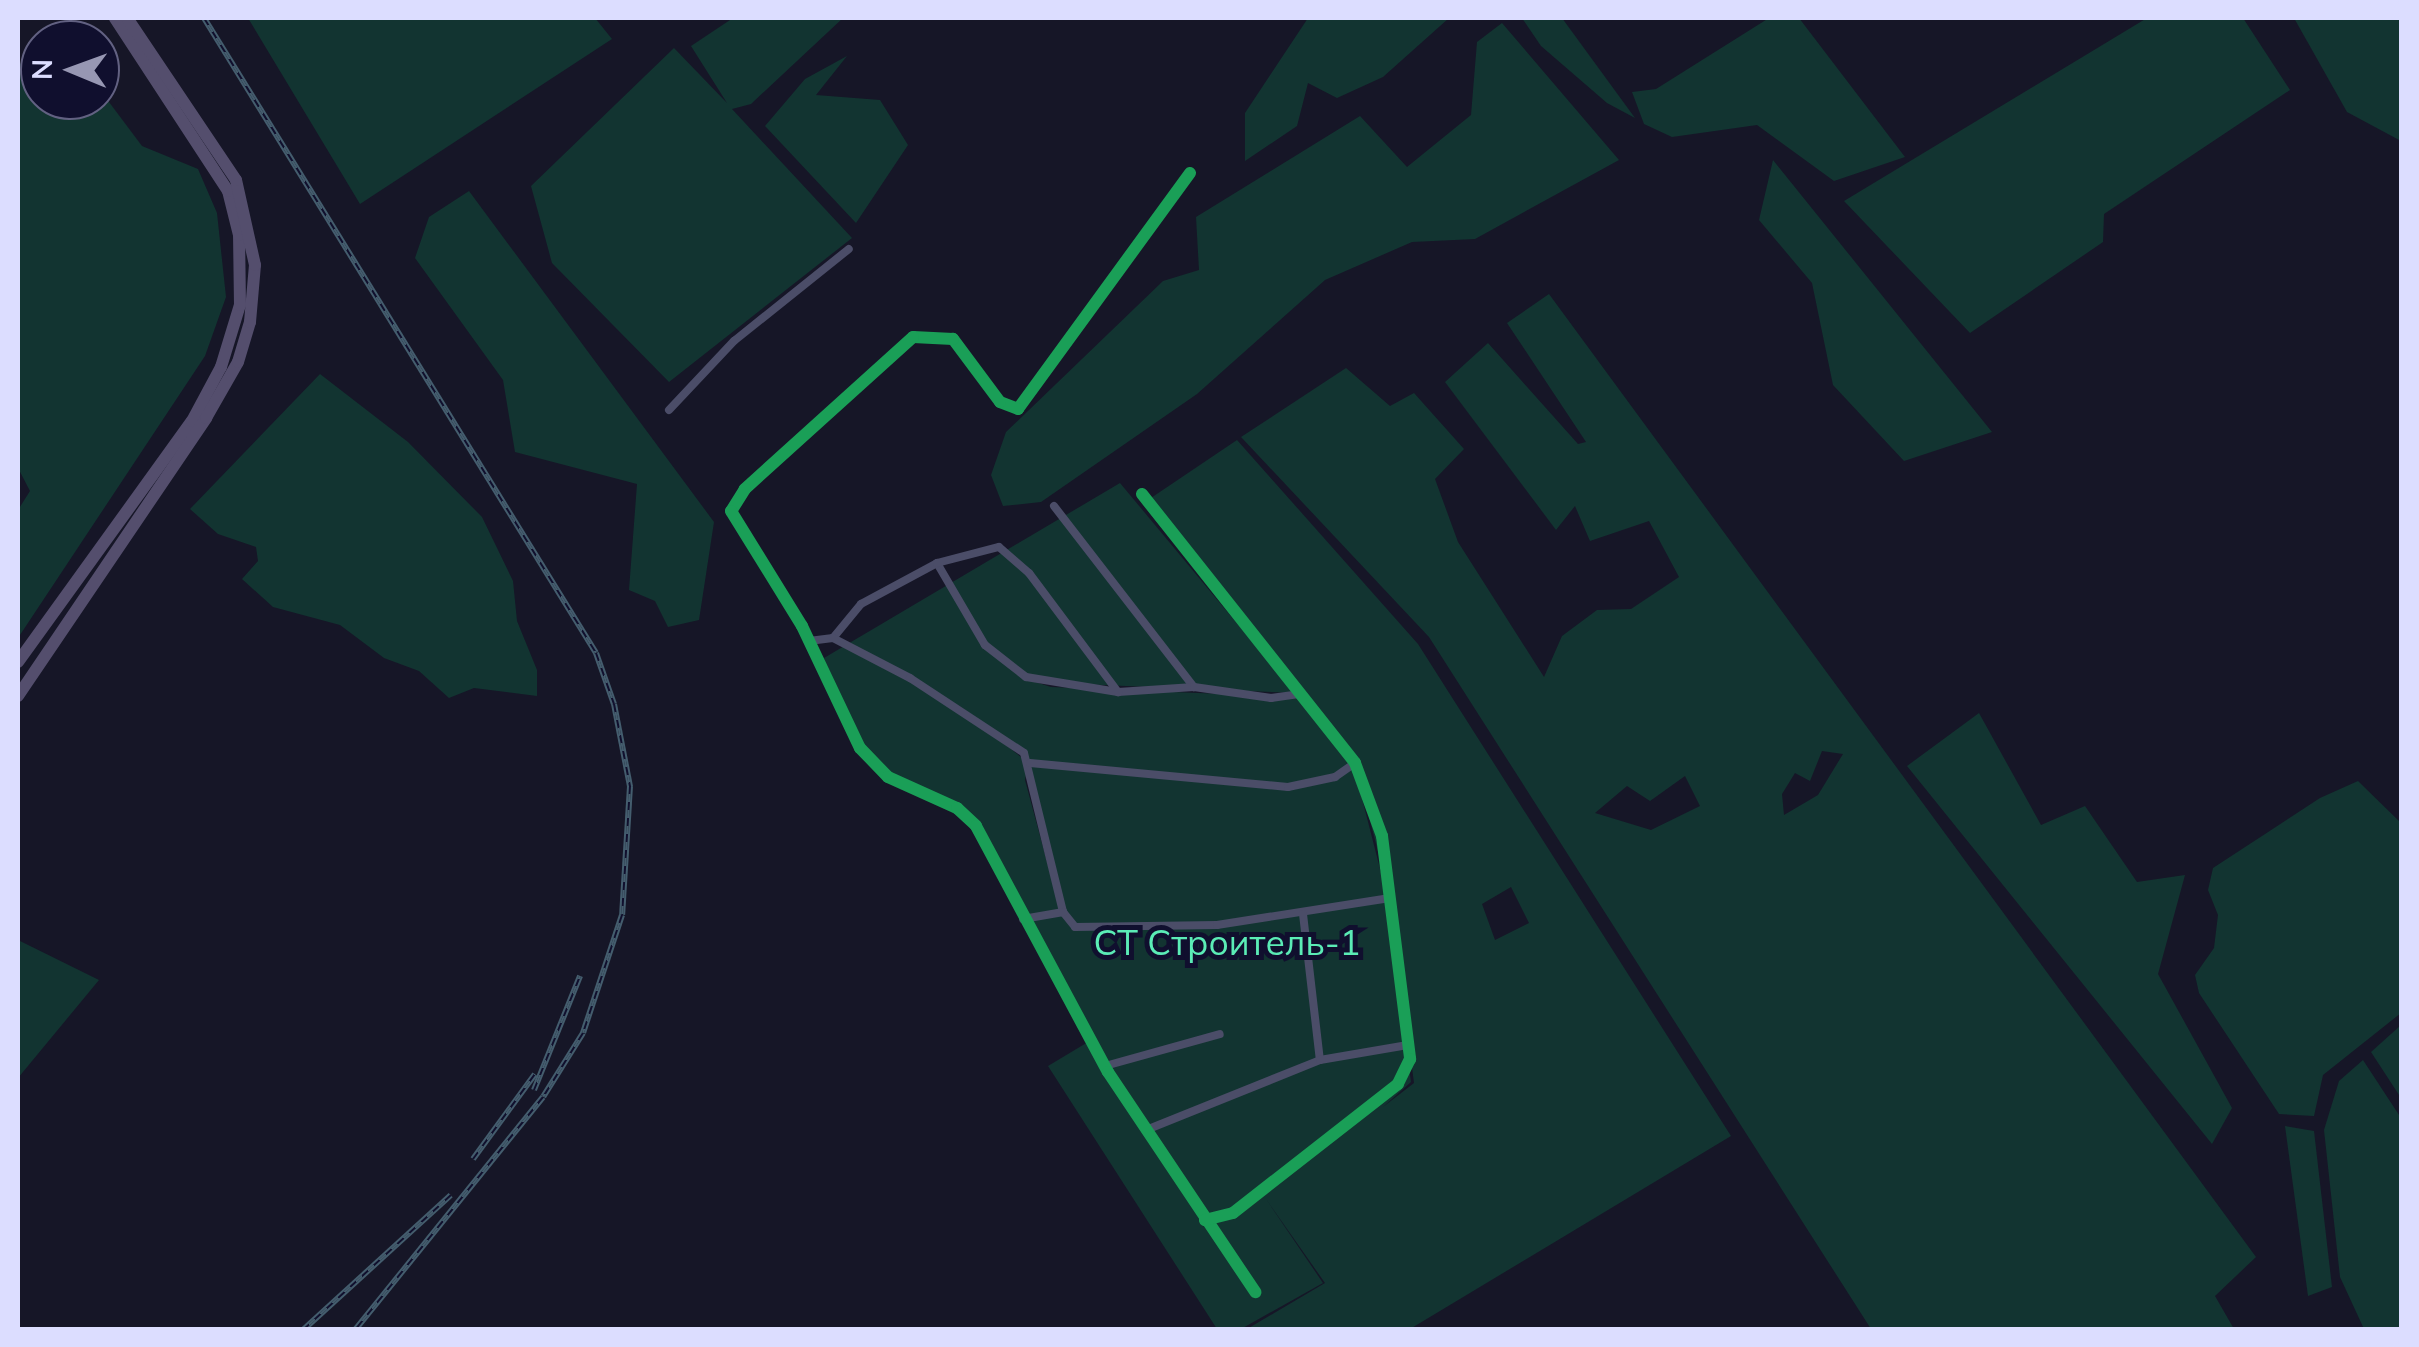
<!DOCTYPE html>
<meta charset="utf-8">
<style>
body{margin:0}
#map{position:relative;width:2419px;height:1347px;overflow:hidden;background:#161627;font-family:Mulish,sans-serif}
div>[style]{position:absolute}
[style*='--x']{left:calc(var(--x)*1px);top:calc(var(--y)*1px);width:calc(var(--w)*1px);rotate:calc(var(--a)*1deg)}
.green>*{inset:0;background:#123431}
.street>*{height:8px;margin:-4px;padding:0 4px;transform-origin:4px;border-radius:4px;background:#4b4d68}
.primary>*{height:12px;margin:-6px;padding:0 6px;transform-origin:6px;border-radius:6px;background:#544e6d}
.rail>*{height:6px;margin-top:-3px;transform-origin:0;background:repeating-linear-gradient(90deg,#100f2e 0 8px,#445d6e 0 16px);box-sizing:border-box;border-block:2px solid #445d6e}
.cycleway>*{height:12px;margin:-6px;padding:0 6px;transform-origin:6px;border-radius:6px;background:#1a9f57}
span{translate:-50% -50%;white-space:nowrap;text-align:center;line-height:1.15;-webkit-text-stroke:10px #100f2e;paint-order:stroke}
.park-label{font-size:35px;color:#5becb6}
.frame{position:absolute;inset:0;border:20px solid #dcddff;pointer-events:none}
.north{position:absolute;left:20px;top:20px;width:100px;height:100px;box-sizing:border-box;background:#100f2e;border:2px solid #626182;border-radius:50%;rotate:271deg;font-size:28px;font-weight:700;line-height:40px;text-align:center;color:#dcddff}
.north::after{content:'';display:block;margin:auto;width:35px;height:45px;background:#9797b3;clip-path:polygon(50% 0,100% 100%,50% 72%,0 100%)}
</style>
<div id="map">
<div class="green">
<i style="clip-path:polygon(248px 18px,595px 18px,612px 39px,360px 204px)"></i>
<i style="clip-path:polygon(733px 18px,843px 18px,751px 104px,732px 109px,852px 238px,669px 382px,552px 263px,531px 186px,674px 48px,727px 103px,691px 46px)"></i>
<i style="clip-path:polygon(1308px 18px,1449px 18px,1383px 77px,1337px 98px,1308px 83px,1297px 126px,1245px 161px,1245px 113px)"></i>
<i style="clip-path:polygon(1522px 18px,1562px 18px,1635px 118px,1607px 103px,1541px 46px)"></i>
<i style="clip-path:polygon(1769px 18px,1799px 18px,1905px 157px,1834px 181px,1757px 125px,1672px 137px,1644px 124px,1632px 92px,1656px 89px)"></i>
<i style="clip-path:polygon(2147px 18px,2243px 18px,2290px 90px,2104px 214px,2103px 242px,1970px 333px,1844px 201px)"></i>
<i style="clip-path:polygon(2294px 18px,2401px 18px,2401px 141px,2347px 112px)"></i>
<i style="clip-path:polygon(1502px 23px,1619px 160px,1475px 239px,1412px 242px,1325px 280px,1197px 394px,1041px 502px,1003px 506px,991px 475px,1006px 432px,1163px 281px,1199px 270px,1196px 217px,1360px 116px,1407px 167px,1471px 115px,1477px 42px)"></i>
<i style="clip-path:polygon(847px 56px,816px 95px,880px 100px,908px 145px,856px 223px,765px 126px,805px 79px)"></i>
<i style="clip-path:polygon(40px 61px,40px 100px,100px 100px,100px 90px,142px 146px,198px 169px,217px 213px,226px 297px,205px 356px,18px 638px,18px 510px,30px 491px,18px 468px,18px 64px)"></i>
<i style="clip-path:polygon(1773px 160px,1992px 432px,1904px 461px,1833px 385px,1812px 283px,1759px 220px)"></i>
<i style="clip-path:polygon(469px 191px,714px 522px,699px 620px,668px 627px,655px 601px,629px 590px,637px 484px,515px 452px,503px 380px,415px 258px,429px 217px)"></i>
<i style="clip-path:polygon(evenodd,1549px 294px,2256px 1257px,2215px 1296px,2234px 1329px,1871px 1329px,1429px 637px,1241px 437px,1346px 368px,1390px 406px,1414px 393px,1464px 449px,1435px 479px,1458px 542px,1544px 677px,1562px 636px,1597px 610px,1631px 609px,1679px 577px,1649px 521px,1590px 541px,1575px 506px,1556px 530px,1445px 382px,1488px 343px,1578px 444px,1586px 442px,1507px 323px,1549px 294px,1822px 751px,1843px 754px,1818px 795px,1784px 815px,1782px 794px,1795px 773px,1810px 781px,1822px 751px,1549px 294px,1685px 776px,1700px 806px,1651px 830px,1595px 813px,1627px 786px,1650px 801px,1685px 776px)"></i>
<i style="clip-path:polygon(320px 374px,408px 442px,482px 517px,513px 581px,517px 621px,537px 670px,537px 696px,474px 688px,449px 698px,419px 671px,384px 658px,340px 625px,273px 607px,242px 579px,258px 561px,256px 547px,218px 534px,190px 509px)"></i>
<i style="clip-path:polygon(evenodd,1237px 440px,1418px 644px,1731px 1136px,1410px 1329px,1247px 1329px,1325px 1283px,1266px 1199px,1323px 1283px,1241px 1329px,1217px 1329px,1048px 1066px,1093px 1039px,1027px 920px,1065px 913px,1027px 753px,958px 705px,1028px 763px,1025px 780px,1060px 910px,1025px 916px,977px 825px,958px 806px,890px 776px,861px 747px,840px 711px,824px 658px,1120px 483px,1295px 693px,1053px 683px,1028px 676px,986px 643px,983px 647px,1026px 679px,1051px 687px,1298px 697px,1354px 767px,1387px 896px,1411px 1082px,1383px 1107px,1414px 1083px,1390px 898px,1355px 763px,1142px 504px,1237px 440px,1511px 887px,1529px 923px,1495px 940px,1482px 904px,1511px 887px)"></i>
<i style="clip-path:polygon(1979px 713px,2041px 825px,2085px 806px,2137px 882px,2185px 875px,2158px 974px,2232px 1108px,2212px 1144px,1907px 766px)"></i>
<i style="clip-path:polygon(2358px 781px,2401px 823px,2401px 1013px,2323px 1075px,2314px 1116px,2279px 1114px,2199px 993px,2195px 975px,2214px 948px,2218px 915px,2208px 890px,2213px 868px,2320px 798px)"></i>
<i style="clip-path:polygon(18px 940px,99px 980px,18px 1078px)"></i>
<i style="clip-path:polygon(2401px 1025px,2401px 1098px,2371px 1052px)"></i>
<i style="clip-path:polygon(2363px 1060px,2401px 1118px,2401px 1329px,2364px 1329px,2340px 1277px,2324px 1130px,2339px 1081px)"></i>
<i style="clip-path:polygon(2285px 1126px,2314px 1131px,2332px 1287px,2308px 1296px)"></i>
</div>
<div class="street">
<i style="--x:1190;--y:173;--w:292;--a:126.1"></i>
<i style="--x:1018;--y:409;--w:19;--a:-159"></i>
<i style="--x:1000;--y:402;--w:79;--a:-126.7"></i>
<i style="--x:953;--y:339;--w:40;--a:-177.1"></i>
<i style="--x:913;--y:337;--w:227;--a:137.9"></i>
<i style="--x:745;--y:489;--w:26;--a:122"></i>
<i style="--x:731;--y:511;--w:135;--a:58.3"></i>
<i style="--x:802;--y:626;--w:135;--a:64.6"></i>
<i style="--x:860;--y:748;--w:40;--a:46"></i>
<i style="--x:888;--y:777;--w:76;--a:24.2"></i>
<i style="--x:957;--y:808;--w:26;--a:43"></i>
<i style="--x:976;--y:826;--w:279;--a:61.8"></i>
<i style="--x:1108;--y:1072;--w:265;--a:56.2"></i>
<i style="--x:669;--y:410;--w:95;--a:-46.7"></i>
<i style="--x:734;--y:341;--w:147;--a:-38.7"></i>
<i style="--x:1142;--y:494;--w:343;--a:51.6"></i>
<i style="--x:1355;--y:763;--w:78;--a:69.7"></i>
<i style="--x:1382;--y:836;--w:225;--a:82.8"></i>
<i style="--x:1410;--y:1059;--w:28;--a:116"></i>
<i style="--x:1398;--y:1084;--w:209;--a:142"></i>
<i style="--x:1233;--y:1213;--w:29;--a:166"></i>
<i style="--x:1054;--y:506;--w:229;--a:52.3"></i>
<i style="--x:937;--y:563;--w:95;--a:59.7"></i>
<i style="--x:985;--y:645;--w:52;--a:38"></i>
<i style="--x:1026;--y:677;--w:93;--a:9.3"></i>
<i style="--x:1118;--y:692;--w:76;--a:-3.8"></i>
<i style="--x:1194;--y:687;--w:78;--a:8.1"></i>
<i style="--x:1271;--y:698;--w:28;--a:-8"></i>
<i style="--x:833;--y:638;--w:44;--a:-50.5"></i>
<i style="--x:861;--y:604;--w:86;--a:-28.3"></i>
<i style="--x:937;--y:563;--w:64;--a:-14.5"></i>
<i style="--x:999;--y:547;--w:40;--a:41"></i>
<i style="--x:1029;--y:573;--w:149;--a:53.2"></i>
<i style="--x:809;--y:641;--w:24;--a:-7"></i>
<i style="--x:833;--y:638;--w:87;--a:27.5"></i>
<i style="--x:910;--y:678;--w:136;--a:33.3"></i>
<i style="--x:1024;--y:753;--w:164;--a:76.2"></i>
<i style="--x:1063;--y:912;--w:19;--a:51"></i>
<i style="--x:1075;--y:927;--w:142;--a:-0.8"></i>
<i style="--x:1217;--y:925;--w:175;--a:-8.9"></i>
<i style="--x:1030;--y:763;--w:259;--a:5.3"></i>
<i style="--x:1288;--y:787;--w:48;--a:-12"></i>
<i style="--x:1335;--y:777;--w:24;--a:-35"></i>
<i style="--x:1303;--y:914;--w:147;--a:83.4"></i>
<i style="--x:1023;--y:919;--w:41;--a:-9.9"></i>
<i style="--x:1105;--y:1066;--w:119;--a:-15.5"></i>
<i style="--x:1146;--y:1130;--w:188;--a:-21.9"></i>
<i style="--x:1320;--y:1060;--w:89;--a:-9.7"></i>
</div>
<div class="primary">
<i style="--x:18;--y:662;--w:297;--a:-54.2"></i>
<i style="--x:192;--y:421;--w:61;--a:-61.8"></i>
<i style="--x:221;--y:367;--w:65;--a:-73"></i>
<i style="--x:240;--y:305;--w:70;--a:-90.8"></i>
<i style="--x:239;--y:235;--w:45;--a:-104"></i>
<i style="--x:228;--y:191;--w:207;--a:-123.2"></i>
<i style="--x:18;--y:696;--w:336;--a:-55.9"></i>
<i style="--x:206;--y:418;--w:64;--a:-60.3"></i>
<i style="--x:238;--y:362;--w:42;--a:-73.3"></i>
<i style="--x:250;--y:322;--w:57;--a:-85"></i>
<i style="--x:255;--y:265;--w:87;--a:-102.6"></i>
<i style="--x:236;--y:180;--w:195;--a:-123.9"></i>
</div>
<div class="rail">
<i style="--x:204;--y:18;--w:746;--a:58.31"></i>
<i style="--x:596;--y:653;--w:54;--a:70.6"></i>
<i style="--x:614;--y:704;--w:84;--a:79"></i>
<i style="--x:630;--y:786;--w:129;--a:93.5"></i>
<i style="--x:622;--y:915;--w:124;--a:108.3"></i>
<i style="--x:583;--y:1033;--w:75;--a:122"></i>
<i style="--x:543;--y:1097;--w:299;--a:128.9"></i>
<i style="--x:534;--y:1090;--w:123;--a:-68"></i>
<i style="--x:473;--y:1159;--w:105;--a:-53.9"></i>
<i style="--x:303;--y:1330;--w:200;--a:-42.4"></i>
</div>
<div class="cycleway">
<i style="--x:1190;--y:173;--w:292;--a:126.1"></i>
<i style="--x:1018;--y:409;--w:19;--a:-159"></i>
<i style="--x:1000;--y:402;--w:79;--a:-126.7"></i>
<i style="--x:953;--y:339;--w:40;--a:-177.1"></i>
<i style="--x:913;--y:337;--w:227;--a:137.9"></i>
<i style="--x:745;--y:489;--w:26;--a:122"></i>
<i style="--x:731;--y:511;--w:135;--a:58.3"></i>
<i style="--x:802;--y:626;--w:135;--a:64.6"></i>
<i style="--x:860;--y:748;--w:40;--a:46"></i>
<i style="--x:888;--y:777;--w:76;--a:24.2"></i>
<i style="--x:957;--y:808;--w:26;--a:43"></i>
<i style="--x:976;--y:826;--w:279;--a:61.8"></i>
<i style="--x:1108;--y:1072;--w:265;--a:56.2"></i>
<i style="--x:1142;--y:494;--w:343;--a:51.6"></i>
<i style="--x:1355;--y:763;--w:78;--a:69.7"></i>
<i style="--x:1382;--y:836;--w:225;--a:82.8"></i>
<i style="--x:1410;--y:1059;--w:28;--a:116"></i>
<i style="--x:1398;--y:1084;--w:209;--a:142"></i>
<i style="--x:1233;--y:1213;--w:29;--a:166"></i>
</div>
<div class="park-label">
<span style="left:1227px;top:942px">СТ Строитель-1</span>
</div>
<div class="frame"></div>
<div class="north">N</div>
</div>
